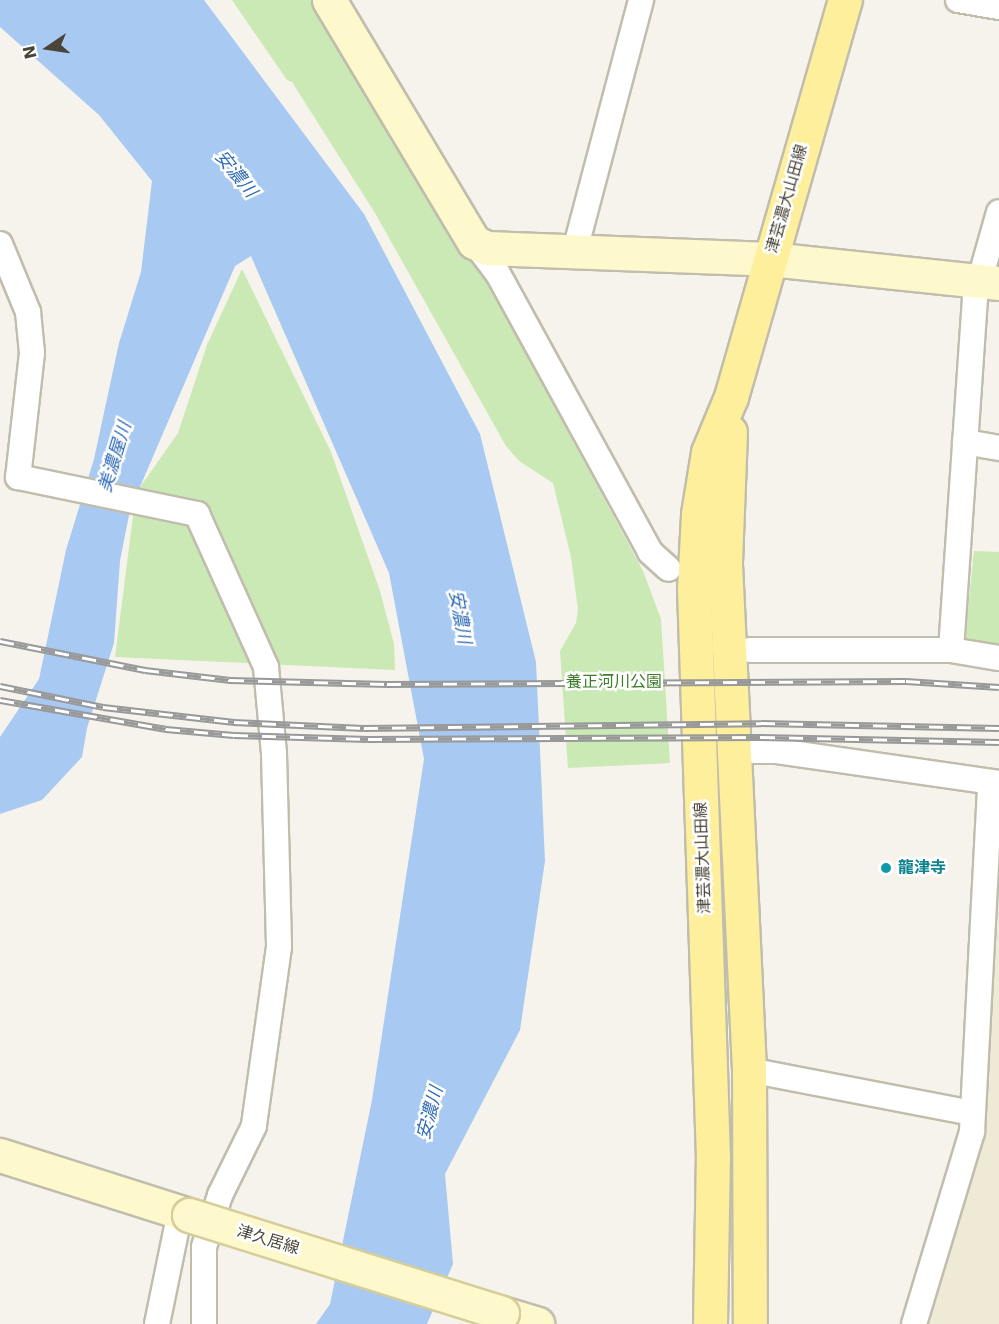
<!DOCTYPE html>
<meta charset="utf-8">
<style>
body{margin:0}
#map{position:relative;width:999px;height:1324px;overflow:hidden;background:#f5f3eb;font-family:"DejaVu Sans","Noto Sans JP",sans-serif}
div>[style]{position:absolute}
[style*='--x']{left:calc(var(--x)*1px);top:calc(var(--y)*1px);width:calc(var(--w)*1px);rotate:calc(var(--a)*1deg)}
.education>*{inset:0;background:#eeead5}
.green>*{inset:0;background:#cae9b4}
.water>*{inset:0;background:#a8c9f1}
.roads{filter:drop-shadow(2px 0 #c1bdad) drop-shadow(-2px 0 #c1bdad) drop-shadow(0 2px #c1bdad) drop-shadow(0 -2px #c1bdad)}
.street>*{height:24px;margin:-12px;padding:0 12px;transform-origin:12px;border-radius:12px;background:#fff}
.secondary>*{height:33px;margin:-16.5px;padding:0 16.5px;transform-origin:16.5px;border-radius:16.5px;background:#fef9cc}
.primary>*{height:33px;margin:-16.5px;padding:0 16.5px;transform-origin:16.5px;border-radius:16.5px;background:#fdef9c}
.rail>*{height:7px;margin-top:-3.5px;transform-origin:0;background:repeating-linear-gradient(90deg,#fff 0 14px,#999 0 28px);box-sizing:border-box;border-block:2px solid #999}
.bridges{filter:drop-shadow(2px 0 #d5cd9a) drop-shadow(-2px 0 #d5cd9a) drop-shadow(0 2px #d5cd9a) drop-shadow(0 -2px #d5cd9a)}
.secondary-bridge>*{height:33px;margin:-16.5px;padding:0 16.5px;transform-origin:16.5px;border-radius:16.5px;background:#fef9cc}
.dots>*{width:16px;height:16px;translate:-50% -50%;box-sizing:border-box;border:3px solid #fff;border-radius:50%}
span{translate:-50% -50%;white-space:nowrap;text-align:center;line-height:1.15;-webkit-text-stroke:5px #fff;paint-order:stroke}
.street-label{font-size:16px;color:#4a4538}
.park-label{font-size:16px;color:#3f7c2b}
.culture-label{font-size:16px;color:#0d838f;font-weight:700}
.left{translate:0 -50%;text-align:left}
.water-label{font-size:18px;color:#316cb6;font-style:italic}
.north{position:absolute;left:18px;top:18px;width:60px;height:60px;-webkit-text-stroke:4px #fff;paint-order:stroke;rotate:257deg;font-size:16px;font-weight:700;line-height:24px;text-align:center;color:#4a4538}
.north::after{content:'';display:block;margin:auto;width:21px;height:27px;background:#4a4538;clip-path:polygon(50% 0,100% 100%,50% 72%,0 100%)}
</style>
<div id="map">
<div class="education">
<i style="clip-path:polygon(999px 868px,999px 1324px,927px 1324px,983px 1134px)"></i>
</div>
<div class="green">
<i style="clip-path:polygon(232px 0,317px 0,351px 66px,493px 292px,643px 571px,661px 619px,670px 763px,568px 768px,560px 651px,576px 623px,578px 610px,571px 557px,553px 483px,519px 461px,506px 446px,375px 213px,292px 82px,287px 80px)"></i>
<i style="clip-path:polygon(242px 269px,331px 452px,380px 591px,394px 644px,395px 670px,115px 657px,136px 493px,178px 433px,207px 345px)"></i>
<i style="clip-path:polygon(974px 551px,999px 552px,999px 649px,971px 645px,965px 638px)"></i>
</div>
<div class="water">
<i style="clip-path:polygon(0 0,204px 0,364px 214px,480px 434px,536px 662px,545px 861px,520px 1030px,445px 1174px,453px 1264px,427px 1324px,316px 1324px,330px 1304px,372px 1100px,424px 759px,389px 573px,251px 256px,235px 266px,130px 510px,120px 561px,114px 643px,87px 728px,82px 757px,42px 800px,0 814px,0 737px,39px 679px,66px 550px,94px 459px,119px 343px,141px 272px,152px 181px,99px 115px,0 27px)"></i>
</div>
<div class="roads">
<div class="street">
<i style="--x:958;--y:0;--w:42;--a:9.7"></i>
<i style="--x:474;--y:242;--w:38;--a:53"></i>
<i style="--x:497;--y:272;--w:319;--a:61.3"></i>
<i style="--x:650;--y:552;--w:25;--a:42"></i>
<i style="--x:0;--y:244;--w:74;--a:67.6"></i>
<i style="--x:28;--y:312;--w:41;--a:84.4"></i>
<i style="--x:32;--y:353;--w:125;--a:96.4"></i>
<i style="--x:18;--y:477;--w:183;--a:11.7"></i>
<i style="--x:197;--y:514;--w:168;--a:65.7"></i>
<i style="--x:266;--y:667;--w:87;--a:84.7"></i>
<i style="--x:274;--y:754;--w:193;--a:88.5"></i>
<i style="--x:279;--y:947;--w:181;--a:98"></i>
<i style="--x:254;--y:1126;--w:77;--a:116.2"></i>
<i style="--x:220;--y:1195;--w:54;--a:107.1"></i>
<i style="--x:204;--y:1247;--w:77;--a:90"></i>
<i style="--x:575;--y:250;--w:259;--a:-75.2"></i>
<i style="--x:965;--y:442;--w:35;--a:10"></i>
<i style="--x:750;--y:650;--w:201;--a:0"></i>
<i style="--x:951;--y:650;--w:49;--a:9.5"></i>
<i style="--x:951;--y:650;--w:354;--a:-86.1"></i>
<i style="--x:975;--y:297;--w:88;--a:-74.2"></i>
<i style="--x:754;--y:751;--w:23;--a:0"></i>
<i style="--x:777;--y:751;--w:224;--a:8.2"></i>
<i style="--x:749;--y:1070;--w:227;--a:10.9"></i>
<i style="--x:157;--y:1324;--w:114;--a:-78.4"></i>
<i style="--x:914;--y:1324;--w:201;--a:-73.2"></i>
<i style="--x:972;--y:1132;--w:349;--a:-87"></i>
</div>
<div class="secondary">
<i style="--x:329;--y:0;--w:282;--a:59.1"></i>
<i style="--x:474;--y:242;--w:14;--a:25"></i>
<i style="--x:487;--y:248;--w:283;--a:2.2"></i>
<i style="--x:770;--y:259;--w:230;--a:6"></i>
<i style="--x:0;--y:1155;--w:198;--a:17.6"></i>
<i style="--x:502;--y:1313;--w:37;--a:17"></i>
</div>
<div class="primary">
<i style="--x:730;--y:432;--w:132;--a:92.2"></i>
<i style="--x:725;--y:564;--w:507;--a:87.28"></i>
<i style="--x:749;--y:1070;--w:254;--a:89.8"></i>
<i style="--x:710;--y:1324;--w:166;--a:-89"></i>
<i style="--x:713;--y:1158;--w:569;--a:-91.91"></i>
<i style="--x:694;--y:589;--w:75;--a:-86.9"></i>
<i style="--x:698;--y:514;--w:63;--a:-80.8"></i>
<i style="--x:708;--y:452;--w:60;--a:-67.3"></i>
<i style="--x:731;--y:397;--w:413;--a:-74"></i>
</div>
</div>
<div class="rail">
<i style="--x:0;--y:641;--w:148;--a:11.3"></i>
<i style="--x:145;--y:670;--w:86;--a:6.7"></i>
<i style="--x:230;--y:680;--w:157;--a:1.5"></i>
<i style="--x:387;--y:684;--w:519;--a:-0.33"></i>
<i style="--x:906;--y:681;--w:93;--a:3.7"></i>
<i style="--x:0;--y:686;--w:105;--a:11.5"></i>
<i style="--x:103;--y:707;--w:132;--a:6.5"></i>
<i style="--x:234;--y:722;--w:130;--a:2.6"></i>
<i style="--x:364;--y:728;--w:397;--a:-0.7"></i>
<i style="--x:761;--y:723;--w:238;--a:1.2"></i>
<i style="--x:0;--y:700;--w:169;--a:9.9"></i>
<i style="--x:166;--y:729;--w:68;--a:5"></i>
<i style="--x:234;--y:735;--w:134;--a:1.7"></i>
<i style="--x:368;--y:739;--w:393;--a:-0.3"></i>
<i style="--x:761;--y:737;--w:238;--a:1.2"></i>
</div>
<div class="bridges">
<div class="secondary-bridge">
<i style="--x:189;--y:1215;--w:328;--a:17.4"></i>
</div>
</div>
<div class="dots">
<i style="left:886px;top:868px;background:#0f9aa8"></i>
</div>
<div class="street-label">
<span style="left:787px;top:199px;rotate:-74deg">津芸濃大山田線</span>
<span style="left:703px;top:858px;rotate:-92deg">津芸濃大山田線</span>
<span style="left:268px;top:1240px;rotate:17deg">津久居線</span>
</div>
<div class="park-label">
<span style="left:614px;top:682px">養正河川公園</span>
</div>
<div class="culture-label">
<span class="left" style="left:898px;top:868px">龍津寺</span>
</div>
<div class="water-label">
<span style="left:236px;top:174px;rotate:51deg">安濃川</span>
<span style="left:115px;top:457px;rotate:-73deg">美濃屋川</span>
<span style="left:460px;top:617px;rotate:80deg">安濃川</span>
<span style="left:430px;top:1113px;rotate:-75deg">安濃川</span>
</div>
<div class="north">N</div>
</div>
